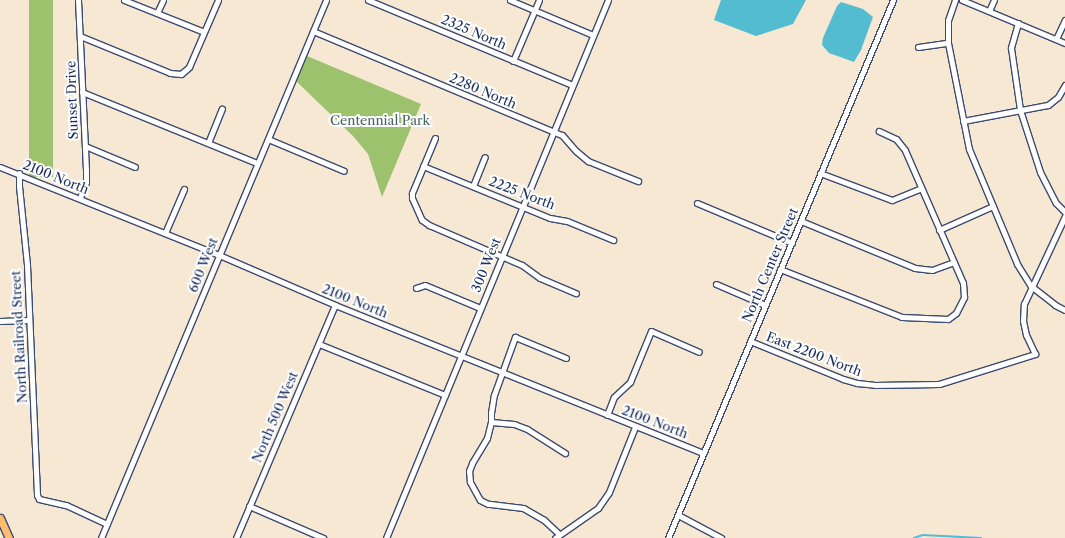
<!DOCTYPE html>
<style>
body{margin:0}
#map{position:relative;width:1065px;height:538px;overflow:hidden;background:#f6e8d3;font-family:"Libre Caslon Text",serif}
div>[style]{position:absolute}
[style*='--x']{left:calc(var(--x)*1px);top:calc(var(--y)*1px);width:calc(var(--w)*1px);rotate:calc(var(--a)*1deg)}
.green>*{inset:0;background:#9cc26d;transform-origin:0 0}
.water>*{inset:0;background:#53bcd1}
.stream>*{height:1.5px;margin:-0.75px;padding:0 0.75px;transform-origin:0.75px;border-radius:0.75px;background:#53bcd1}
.roads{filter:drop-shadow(1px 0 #3c4b70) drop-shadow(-1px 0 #3c4b70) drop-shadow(0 1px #3c4b70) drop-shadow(0 -1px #3c4b70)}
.minor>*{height:5px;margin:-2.5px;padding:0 2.5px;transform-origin:2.5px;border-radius:2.5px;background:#fff}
.highway>*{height:7px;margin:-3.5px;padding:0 3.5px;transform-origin:3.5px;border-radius:3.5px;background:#fcbd6f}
span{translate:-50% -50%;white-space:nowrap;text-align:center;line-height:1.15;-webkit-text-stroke:4px #fff;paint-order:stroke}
.street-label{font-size:13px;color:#1b2f5e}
.park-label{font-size:13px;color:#486263}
</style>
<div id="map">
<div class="green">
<i style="left:29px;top:0;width:24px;height:177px"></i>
<i style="clip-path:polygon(307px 56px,421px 104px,382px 197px,368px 154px,353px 136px,296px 81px)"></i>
</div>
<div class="water">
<i style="clip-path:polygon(721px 0,806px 0,793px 24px,756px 36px,714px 20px)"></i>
<i style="clip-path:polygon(841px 2px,863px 9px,873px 17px,861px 50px,854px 62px,829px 53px,822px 45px,823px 38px,837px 6px)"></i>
</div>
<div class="stream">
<i style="--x:914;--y:538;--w:9;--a:-18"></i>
<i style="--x:923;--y:535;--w:58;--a:3"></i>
</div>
<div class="roads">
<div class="minor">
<i style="--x:78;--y:0;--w:171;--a:87.3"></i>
<i style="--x:86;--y:171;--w:11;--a:90"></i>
<i style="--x:86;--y:182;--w:17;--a:111"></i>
<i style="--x:124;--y:0;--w:86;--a:21.8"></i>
<i style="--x:368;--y:0;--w:221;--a:22.6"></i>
<i style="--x:510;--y:0;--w:90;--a:22.9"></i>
<i style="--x:955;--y:0;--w:21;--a:109"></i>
<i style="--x:948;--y:20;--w:23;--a:90"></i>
<i style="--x:948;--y:43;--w:108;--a:78.8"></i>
<i style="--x:969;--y:149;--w:125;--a:67.3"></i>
<i style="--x:1017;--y:264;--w:26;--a:58"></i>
<i style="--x:1031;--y:286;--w:31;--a:38"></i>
<i style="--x:1055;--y:305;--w:11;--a:27"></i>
<i style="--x:962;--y:0;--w:112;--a:22.7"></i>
<i style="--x:989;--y:11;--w:12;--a:-66"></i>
<i style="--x:157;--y:13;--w:14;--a:-65"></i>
<i style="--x:1018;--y:23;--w:26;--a:106"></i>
<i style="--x:1011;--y:48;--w:63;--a:81.7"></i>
<i style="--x:1020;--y:110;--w:65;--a:72.1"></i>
<i style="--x:1040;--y:172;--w:35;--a:63"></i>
<i style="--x:1056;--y:203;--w:13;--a:45"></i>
<i style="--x:313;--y:31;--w:270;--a:22.7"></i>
<i style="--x:562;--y:135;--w:21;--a:49"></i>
<i style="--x:576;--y:151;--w:16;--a:40"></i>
<i style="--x:588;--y:161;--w:54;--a:21.8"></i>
<i style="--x:80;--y:36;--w:97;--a:22.3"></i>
<i style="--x:170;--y:73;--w:11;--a:5"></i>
<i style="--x:181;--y:74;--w:11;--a:-41"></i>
<i style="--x:189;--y:67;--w:73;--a:-66.6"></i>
<i style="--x:1056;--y:39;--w:21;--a:-65"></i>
<i style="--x:918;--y:47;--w:30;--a:-8"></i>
<i style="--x:513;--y:61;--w:66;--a:-66.9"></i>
<i style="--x:82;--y:92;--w:189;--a:22.1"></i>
<i style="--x:963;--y:121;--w:86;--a:-10.7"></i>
<i style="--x:1048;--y:105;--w:13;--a:-39"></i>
<i style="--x:1058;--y:97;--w:14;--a:-60"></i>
<i style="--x:435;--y:138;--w:60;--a:112.7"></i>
<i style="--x:412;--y:193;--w:5;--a:90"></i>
<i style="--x:412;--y:198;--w:24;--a:66"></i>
<i style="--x:422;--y:220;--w:9;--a:36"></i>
<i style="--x:429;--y:225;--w:101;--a:23.3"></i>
<i style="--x:522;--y:265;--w:22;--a:36"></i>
<i style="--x:540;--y:278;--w:39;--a:23"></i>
<i style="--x:268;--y:139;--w:82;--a:22.8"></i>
<i style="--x:208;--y:143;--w:37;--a:-68"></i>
<i style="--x:85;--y:146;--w:54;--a:22.8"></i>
<i style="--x:423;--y:166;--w:137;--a:22.3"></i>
<i style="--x:550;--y:218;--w:17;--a:10"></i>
<i style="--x:567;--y:221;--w:50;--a:22.4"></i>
<i style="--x:0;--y:167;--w:236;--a:21.9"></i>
<i style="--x:219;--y:255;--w:126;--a:23.3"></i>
<i style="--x:335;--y:305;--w:397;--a:21.9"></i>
<i style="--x:19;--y:173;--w:13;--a:90"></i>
<i style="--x:19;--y:186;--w:79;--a:84.2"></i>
<i style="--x:27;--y:265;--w:230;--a:87.5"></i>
<i style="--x:37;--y:495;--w:4;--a:63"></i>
<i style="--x:39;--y:499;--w:28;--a:13"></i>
<i style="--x:66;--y:505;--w:45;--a:24.9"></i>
<i style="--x:820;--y:173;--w:77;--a:20.6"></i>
<i style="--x:892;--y:200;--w:31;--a:-22"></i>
<i style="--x:473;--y:186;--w:31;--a:-68"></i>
<i style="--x:697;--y:203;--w:103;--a:22.8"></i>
<i style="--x:801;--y:221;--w:123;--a:22.4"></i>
<i style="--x:915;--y:268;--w:17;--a:7"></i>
<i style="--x:932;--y:270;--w:23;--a:-20"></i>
<i style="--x:939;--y:230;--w:59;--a:-24"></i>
<i style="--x:165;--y:233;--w:48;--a:-66.6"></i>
<i style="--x:780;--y:269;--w:131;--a:21.5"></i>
<i style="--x:902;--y:317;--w:46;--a:2.5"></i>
<i style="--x:948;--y:319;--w:10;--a:-37"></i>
<i style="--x:956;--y:313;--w:18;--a:-63"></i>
<i style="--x:964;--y:297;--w:14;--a:-94"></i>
<i style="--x:963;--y:283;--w:145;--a:-113.6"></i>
<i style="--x:905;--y:150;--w:14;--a:-129"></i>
<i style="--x:896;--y:139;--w:19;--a:-155"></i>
<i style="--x:716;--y:284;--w:53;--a:23.2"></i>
<i style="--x:416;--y:288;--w:9;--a:-18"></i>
<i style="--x:425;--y:285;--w:60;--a:22.7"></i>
<i style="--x:0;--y:321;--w:29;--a:-2"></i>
<i style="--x:750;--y:341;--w:100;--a:22.2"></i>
<i style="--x:843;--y:379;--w:15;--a:16"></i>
<i style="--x:857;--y:383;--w:18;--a:6"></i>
<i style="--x:875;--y:385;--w:64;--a:-0.9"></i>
<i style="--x:939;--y:384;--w:101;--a:-17.4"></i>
<i style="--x:1035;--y:354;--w:21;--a:-115"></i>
<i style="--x:1026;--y:335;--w:14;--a:-102"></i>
<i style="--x:1023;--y:321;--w:17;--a:-87"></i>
<i style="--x:1024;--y:304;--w:97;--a:-65"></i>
<i style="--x:319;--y:344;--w:136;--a:22"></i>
<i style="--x:607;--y:415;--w:19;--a:-69"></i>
<i style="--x:614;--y:397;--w:22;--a:-43"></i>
<i style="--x:630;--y:382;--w:55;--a:-67.6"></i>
<i style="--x:651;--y:331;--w:52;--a:23.6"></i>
<i style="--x:491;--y:422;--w:23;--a:5"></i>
<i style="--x:514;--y:424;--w:14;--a:21"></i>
<i style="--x:527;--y:429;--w:45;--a:32.3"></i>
<i style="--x:249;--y:506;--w:81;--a:23.4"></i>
<i style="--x:678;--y:515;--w:49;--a:28.1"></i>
<i style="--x:559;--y:534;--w:21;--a:-137"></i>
<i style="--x:544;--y:520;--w:24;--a:-150"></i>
<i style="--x:523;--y:508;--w:35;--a:-173"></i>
<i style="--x:488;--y:504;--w:9;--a:-153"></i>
<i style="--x:480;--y:500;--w:21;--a:-119"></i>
<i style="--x:470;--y:482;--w:11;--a:-95"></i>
<i style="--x:469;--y:471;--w:9;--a:-69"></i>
<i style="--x:472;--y:463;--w:29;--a:-59"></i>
<i style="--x:487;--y:438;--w:16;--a:-76"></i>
<i style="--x:491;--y:422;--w:9;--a:-90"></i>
<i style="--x:491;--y:413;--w:18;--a:-81"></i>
<i style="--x:494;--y:395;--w:62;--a:-70.1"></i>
<i style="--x:515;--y:337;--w:55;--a:22.4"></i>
<i style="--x:101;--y:538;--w:583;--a:-67.3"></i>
<i style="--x:236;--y:538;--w:253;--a:-67"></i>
<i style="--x:386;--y:538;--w:582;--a:-67.58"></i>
<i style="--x:555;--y:538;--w:52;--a:-34.9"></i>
<i style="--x:598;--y:508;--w:19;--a:-55"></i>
<i style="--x:609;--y:492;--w:70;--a:-68.2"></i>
<i style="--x:668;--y:538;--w:583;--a:-67.3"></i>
</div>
<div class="highway">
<i style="--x:0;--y:518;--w:22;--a:66"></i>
</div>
</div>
<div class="street-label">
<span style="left:474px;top:32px;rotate:23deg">2325 North</span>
<span style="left:483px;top:91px;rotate:23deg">2280 North</span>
<span style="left:72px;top:100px;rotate:-92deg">Sunset Drive</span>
<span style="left:56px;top:177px;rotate:22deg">2100 North</span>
<span style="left:522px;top:193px;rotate:21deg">2225 North</span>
<span style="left:203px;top:265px;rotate:-68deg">600 West</span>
<span style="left:486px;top:265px;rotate:-68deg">300 West</span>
<span style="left:770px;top:265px;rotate:-67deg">North Center Street</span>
<span style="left:355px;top:301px;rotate:22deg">2100 North</span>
<span style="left:19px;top:337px;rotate:-93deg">North Railroad Street</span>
<span style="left:814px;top:354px;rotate:21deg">East 2200 North</span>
<span style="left:275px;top:417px;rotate:-67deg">North 500 West</span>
<span style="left:655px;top:422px;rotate:21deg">2100 North</span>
</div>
<div class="park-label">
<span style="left:380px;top:120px">Centennial Park</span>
</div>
</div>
